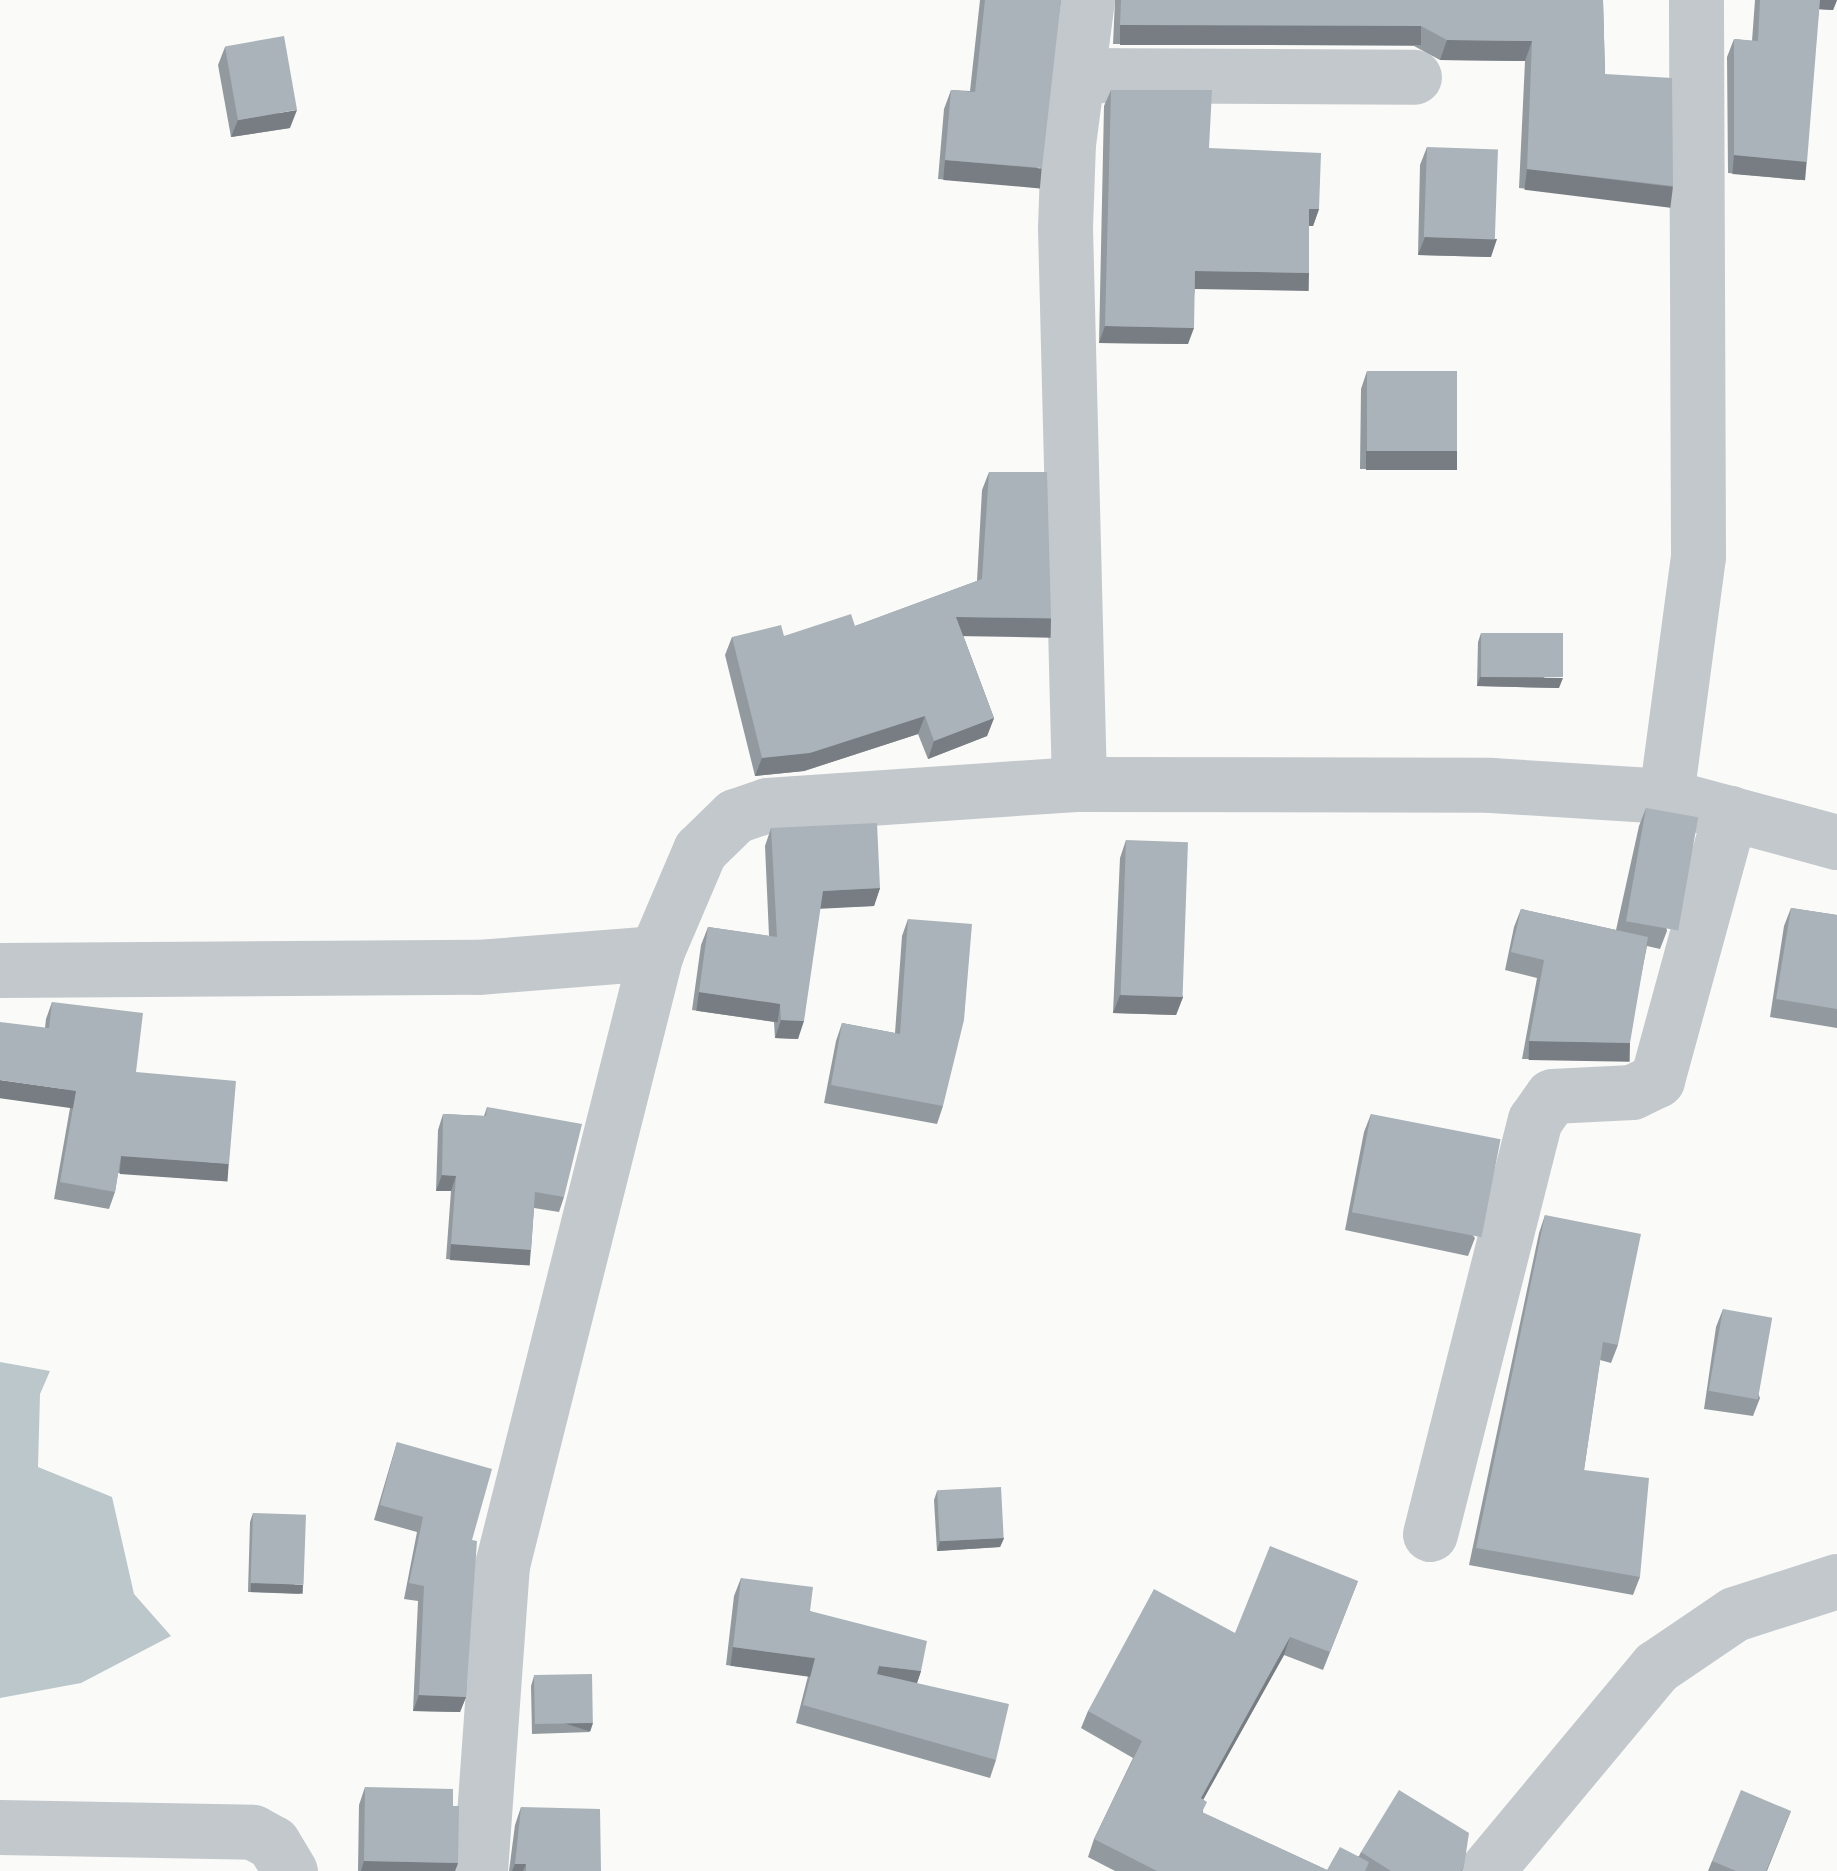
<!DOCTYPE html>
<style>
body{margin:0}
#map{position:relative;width:1837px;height:1871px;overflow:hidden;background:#fafaf8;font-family:Ubuntu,sans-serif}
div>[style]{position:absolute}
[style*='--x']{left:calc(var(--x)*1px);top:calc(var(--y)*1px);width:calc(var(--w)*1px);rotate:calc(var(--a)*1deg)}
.water>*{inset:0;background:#bbc7cb}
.street>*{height:55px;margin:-27.5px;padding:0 27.5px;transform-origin:27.5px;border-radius:27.5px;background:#c3c8cc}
.wall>*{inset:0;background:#929a9f}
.shaded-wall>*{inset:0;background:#777d82;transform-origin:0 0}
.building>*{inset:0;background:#aab3b9;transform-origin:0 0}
span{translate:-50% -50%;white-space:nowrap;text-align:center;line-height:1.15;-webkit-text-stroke:10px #fff;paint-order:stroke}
</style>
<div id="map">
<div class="water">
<i style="clip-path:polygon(0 1362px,50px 1371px,40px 1394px,38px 1467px,112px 1497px,134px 1594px,171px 1636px,81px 1683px,0 1698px)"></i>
</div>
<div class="street">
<i style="--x:1076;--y:75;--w:338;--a:0.3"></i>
<i style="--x:1079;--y:784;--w:412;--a:0.1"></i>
<i style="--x:1491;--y:785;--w:175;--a:3.6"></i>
<i style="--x:1666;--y:796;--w:177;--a:15.1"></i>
<i style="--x:1666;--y:796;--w:242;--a:-82.4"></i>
<i style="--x:1698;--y:556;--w:556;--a:-90.21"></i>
<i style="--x:0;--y:970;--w:478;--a:-0.4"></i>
<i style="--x:478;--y:967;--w:179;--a:-4.5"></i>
<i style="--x:1430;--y:1534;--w:427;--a:-75.8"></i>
<i style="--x:1535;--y:1120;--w:29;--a:-55"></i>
<i style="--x:1552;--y:1096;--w:80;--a:-2.9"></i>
<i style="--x:1632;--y:1092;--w:28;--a:-26"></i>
<i style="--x:1657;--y:1080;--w:277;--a:-74.7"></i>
<i style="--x:0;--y:1827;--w:253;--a:1.1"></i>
<i style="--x:253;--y:1832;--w:23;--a:29"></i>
<i style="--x:273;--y:1843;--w:33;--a:59"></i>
<i style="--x:480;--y:1871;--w:307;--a:-85.9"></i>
<i style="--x:502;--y:1565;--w:631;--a:-75.88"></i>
<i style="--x:656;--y:953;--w:112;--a:-66.9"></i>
<i style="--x:700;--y:850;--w:49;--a:-44.2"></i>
<i style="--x:735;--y:816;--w:34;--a:-19"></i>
<i style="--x:767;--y:805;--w:313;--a:-3.9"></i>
<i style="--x:1079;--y:784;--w:556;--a:-91.44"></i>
<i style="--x:1065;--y:228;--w:84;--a:-88"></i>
<i style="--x:1068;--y:144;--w:145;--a:-82.5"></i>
<i style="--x:1486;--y:1871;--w:266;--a:-50.2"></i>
<i style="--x:1656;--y:1667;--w:94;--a:-34.2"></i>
<i style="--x:1734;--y:1614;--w:108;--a:-17.8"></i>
</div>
<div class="wall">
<i style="clip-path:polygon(980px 0,1061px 0,1035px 187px,938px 179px,944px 109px,951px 90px,970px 91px)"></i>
<i style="clip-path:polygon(1115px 0,1603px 0,1605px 74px,1673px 186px,1665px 205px,1519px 188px,1525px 61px,1440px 60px,1414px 46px,1113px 44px)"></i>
<i style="clip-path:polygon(1755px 0,1837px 0,1833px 10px,1819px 9px,1800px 180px,1728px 173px,1727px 57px,1734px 39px,1752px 41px)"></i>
<i style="clip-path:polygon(225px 47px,290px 128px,231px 137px,218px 65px)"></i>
<i style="clip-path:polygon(1111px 90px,1209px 148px,1319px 209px,1313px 226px,1309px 226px,1309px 273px,1303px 290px,1195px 288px,1188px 344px,1099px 343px,1104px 106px)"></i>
<i style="clip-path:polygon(1427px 147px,1491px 257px,1418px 255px,1420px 165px)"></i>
<i style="clip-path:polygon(1367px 371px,1457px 451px,1451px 469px,1360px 469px,1361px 389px)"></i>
<i style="clip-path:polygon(989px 472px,1051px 618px,1044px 636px,963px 635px,994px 718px,987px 736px,928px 759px,918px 734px,804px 771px,755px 776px,725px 655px,732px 637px,784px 636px,855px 626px,977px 581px,982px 490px)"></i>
<i style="clip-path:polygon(1481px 633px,1559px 688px,1477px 686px,1478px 642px)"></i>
<i style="clip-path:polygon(1646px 808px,1667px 931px,1660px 949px,1647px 946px,1624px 1061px,1522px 1059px,1537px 978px,1505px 970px,1514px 927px,1521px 909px,1616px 930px,1639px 826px)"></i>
<i style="clip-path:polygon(771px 828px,880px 888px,874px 906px,820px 908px,798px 1039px,775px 1038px,774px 1022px,692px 1010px,701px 945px,708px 927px,769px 936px,765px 846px)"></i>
<i style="clip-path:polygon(1126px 840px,1183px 997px,1176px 1015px,1113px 1013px,1120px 858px)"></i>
<i style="clip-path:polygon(1791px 908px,1837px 915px,1837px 1028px,1770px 1017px,1784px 926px)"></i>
<i style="clip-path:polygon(908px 919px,943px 1106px,937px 1124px,824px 1103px,836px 1041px,842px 1023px,895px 1033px,902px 936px)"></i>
<i style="clip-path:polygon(52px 1002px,136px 1072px,223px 1181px,118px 1173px,115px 1192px,109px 1209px,54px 1199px,70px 1108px,45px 1028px,46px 1019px)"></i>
<i style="clip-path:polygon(487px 1107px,564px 1197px,559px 1212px,534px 1208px,531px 1250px,525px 1265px,446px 1259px,451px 1191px,436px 1191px,438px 1130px,443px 1114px,484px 1116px)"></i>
<i style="clip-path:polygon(1371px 1114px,1475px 1238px,1468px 1256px,1345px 1230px,1364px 1132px)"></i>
<i style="clip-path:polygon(1545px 1215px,1618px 1345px,1611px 1363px,1600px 1360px,1584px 1470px,1640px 1577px,1633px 1595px,1469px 1565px,1539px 1233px)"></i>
<i style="clip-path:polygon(1723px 1309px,1760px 1398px,1753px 1416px,1704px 1409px,1716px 1327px)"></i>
<i style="clip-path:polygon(397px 1442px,472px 1540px,466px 1697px,460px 1712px,413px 1711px,418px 1601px,404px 1599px,417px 1532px,374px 1520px)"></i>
<i style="clip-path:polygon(937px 1491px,1004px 1538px,1000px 1547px,937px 1551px,934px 1500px)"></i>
<i style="clip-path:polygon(253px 1513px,300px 1594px,248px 1592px,250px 1522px)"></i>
<i style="clip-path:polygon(741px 1578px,810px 1611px,921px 1671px,917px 1683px,996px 1760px,990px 1778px,796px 1723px,808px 1676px,726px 1665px,734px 1596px)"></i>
<i style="clip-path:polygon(1358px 1581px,1323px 1670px,1284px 1655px,1203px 1800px,1203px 1813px,1327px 1870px,1359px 1856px,1361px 1852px,1464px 1866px,1462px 1871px,1115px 1871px,1088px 1857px,1094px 1839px,1133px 1758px,1081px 1728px,1088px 1711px,1235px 1633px)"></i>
<i style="clip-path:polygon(534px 1676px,590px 1732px,532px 1734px,531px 1686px)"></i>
<i style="clip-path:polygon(365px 1787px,458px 1863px,455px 1871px,358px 1871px,359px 1805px)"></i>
<i style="clip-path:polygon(521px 1807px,601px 1871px,509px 1871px,515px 1825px)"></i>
<i style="clip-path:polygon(1791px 1811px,1767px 1871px,1708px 1871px,1712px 1861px)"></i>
</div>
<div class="shaded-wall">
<i style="clip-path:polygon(1817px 0,1837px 0,1833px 10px,1814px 9px)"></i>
<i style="left:1120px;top:25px;width:301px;height:20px"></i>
<i style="clip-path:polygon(1447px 40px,1532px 41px,1525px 61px,1440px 60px)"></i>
<i style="clip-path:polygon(297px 110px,290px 128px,231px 137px,238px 120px)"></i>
<i style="left:1734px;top:155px;width:73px;height:19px;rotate:5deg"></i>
<i style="left:945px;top:160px;width:97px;height:20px;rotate:5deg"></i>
<i style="left:1527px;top:169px;width:147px;height:21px;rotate:7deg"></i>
<i style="clip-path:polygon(1309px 209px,1319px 209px,1313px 226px,1303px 226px)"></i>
<i style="clip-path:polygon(1425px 237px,1497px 239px,1491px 257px,1418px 255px)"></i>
<i style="left:1195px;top:271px;width:114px;height:18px;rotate:1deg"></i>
<i style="clip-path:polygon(1105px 326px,1194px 328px,1188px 344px,1099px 343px)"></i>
<i style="left:1366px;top:451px;width:91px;height:19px"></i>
<i style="left:956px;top:617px;width:95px;height:19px;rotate:1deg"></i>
<i style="clip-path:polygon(1480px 677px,1563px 678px,1559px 688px,1477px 686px)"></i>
<i style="clip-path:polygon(925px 716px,918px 734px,804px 771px,755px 776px,762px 758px)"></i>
<i style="clip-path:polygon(994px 718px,987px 736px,928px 759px,934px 741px)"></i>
<i style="clip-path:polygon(880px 888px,874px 906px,816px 909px,823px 891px)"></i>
<i style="left:699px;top:992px;width:82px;height:19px;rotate:8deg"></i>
<i style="clip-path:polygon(1120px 995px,1183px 997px,1176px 1015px,1113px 1013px)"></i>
<i style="clip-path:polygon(781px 1020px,804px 1021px,798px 1039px,775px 1038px)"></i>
<i style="left:1529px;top:1041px;width:101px;height:19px;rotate:1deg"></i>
<i style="left:0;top:1080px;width:77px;height:18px;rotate:8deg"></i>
<i style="left:121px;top:1156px;width:108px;height:18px;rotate:4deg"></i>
<i style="clip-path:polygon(442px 1175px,456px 1176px,451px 1191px,436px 1191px)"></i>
<i style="left:451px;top:1244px;width:80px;height:16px;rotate:4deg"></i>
<i style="clip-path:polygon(1004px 1538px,1000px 1547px,937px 1551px,940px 1541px)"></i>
<i style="left:251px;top:1583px;width:52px;height:9px;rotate:2deg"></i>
<i style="clip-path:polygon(1290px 1637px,1284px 1655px,1194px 1816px,1201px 1798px)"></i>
<i style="left:733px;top:1647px;width:83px;height:19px;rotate:8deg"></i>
<i style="clip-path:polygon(879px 1666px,921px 1671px,915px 1689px,873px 1684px)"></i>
<i style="clip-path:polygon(419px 1695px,466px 1697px,460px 1712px,413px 1711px)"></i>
<i style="left:593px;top:1723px;width:9px;height:57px;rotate:108deg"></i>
<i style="clip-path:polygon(364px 1861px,458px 1863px,455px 1871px,361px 1871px)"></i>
<i style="clip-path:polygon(515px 1864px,526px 1864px,523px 1871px,512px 1871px)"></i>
</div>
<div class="building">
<i style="clip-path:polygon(985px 0,1061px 0,1042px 168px,945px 160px,951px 90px,975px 92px)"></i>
<i style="clip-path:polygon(1121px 0,1603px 0,1605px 74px,1672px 78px,1673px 186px,1527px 169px,1532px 41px,1447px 40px,1421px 26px,1120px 25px)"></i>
<i style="clip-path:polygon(1760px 0,1820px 0,1807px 162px,1734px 155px,1734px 39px,1758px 41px)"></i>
<i style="left:284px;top:36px;width:75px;height:60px;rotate:80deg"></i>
<i style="clip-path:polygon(1111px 90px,1212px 90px,1209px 148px,1321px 153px,1319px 209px,1309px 209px,1309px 273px,1195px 271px,1194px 328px,1105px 326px)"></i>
<i style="left:1427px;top:147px;width:71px;height:90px;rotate:2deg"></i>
<i style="left:1367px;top:371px;width:90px;height:80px"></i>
<i style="clip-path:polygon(989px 472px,1047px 472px,1051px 618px,956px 617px,994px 718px,934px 741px,925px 716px,810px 753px,762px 758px,732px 637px,781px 625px,784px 636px,851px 614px,855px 626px,982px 579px)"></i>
<i style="left:1481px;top:633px;width:82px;height:44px"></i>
<i style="left:1646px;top:808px;width:53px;height:115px;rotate:10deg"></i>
<i style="clip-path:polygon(877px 823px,880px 888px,823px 891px,804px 1021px,781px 1020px,780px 1004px,699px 992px,708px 927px,777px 937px,771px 828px)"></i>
<i style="left:1126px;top:840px;width:62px;height:155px;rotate:2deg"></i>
<i style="clip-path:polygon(1791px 908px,1837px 915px,1837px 1009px,1776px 999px)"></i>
<i style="clip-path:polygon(1521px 909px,1648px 937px,1630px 1043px,1529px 1041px,1544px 960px,1511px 952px)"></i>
<i style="clip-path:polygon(908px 919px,972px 924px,964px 1020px,943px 1106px,831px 1085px,842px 1023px,900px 1034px)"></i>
<i style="clip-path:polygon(52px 1002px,143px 1013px,136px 1072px,236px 1081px,229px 1164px,121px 1156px,115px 1192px,60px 1182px,76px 1091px,0 1080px,0 1022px,49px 1028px)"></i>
<i style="clip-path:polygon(487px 1107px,582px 1124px,564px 1197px,535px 1192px,531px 1250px,451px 1244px,456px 1176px,442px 1175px,443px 1114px,486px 1116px)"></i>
<i style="left:1371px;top:1114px;width:132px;height:100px;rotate:11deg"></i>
<i style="clip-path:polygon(1545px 1215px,1641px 1234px,1618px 1345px,1603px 1342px,1584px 1470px,1649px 1478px,1640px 1577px,1476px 1548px)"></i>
<i style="left:1723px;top:1309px;width:50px;height:83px;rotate:10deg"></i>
<i style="clip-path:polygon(397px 1442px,492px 1469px,472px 1540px,477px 1541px,466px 1697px,419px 1695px,424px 1586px,409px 1583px,423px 1517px,380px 1505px)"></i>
<i style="left:1001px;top:1487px;width:51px;height:64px;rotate:87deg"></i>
<i style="left:253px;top:1513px;width:53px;height:70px;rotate:2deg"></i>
<i style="clip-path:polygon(1270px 1546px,1358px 1581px,1330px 1652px,1290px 1637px,1201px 1798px,1207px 1802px,1202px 1812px,1327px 1870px,1340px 1847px,1369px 1862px,1365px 1871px,1157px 1871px,1094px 1839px,1142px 1741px,1088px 1711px,1154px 1589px,1235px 1633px)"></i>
<i style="clip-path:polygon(741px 1578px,813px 1587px,810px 1611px,927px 1641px,921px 1671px,879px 1666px,877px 1674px,1009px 1704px,996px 1760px,803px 1705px,815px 1658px,733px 1647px)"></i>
<i style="left:592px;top:1674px;width:49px;height:58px;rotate:89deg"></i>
<i style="clip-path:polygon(365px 1787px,453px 1789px,453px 1806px,459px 1806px,458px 1863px,364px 1861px)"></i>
<i style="clip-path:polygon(1399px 1790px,1469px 1833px,1464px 1866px,1461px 1871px,1391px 1871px,1361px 1852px)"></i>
<i style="clip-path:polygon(1741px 1790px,1791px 1811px,1766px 1871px,1736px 1871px,1712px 1861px)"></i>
<i style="clip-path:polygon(521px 1807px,600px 1809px,601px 1871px,526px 1871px,526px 1864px,515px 1864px)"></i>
</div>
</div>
